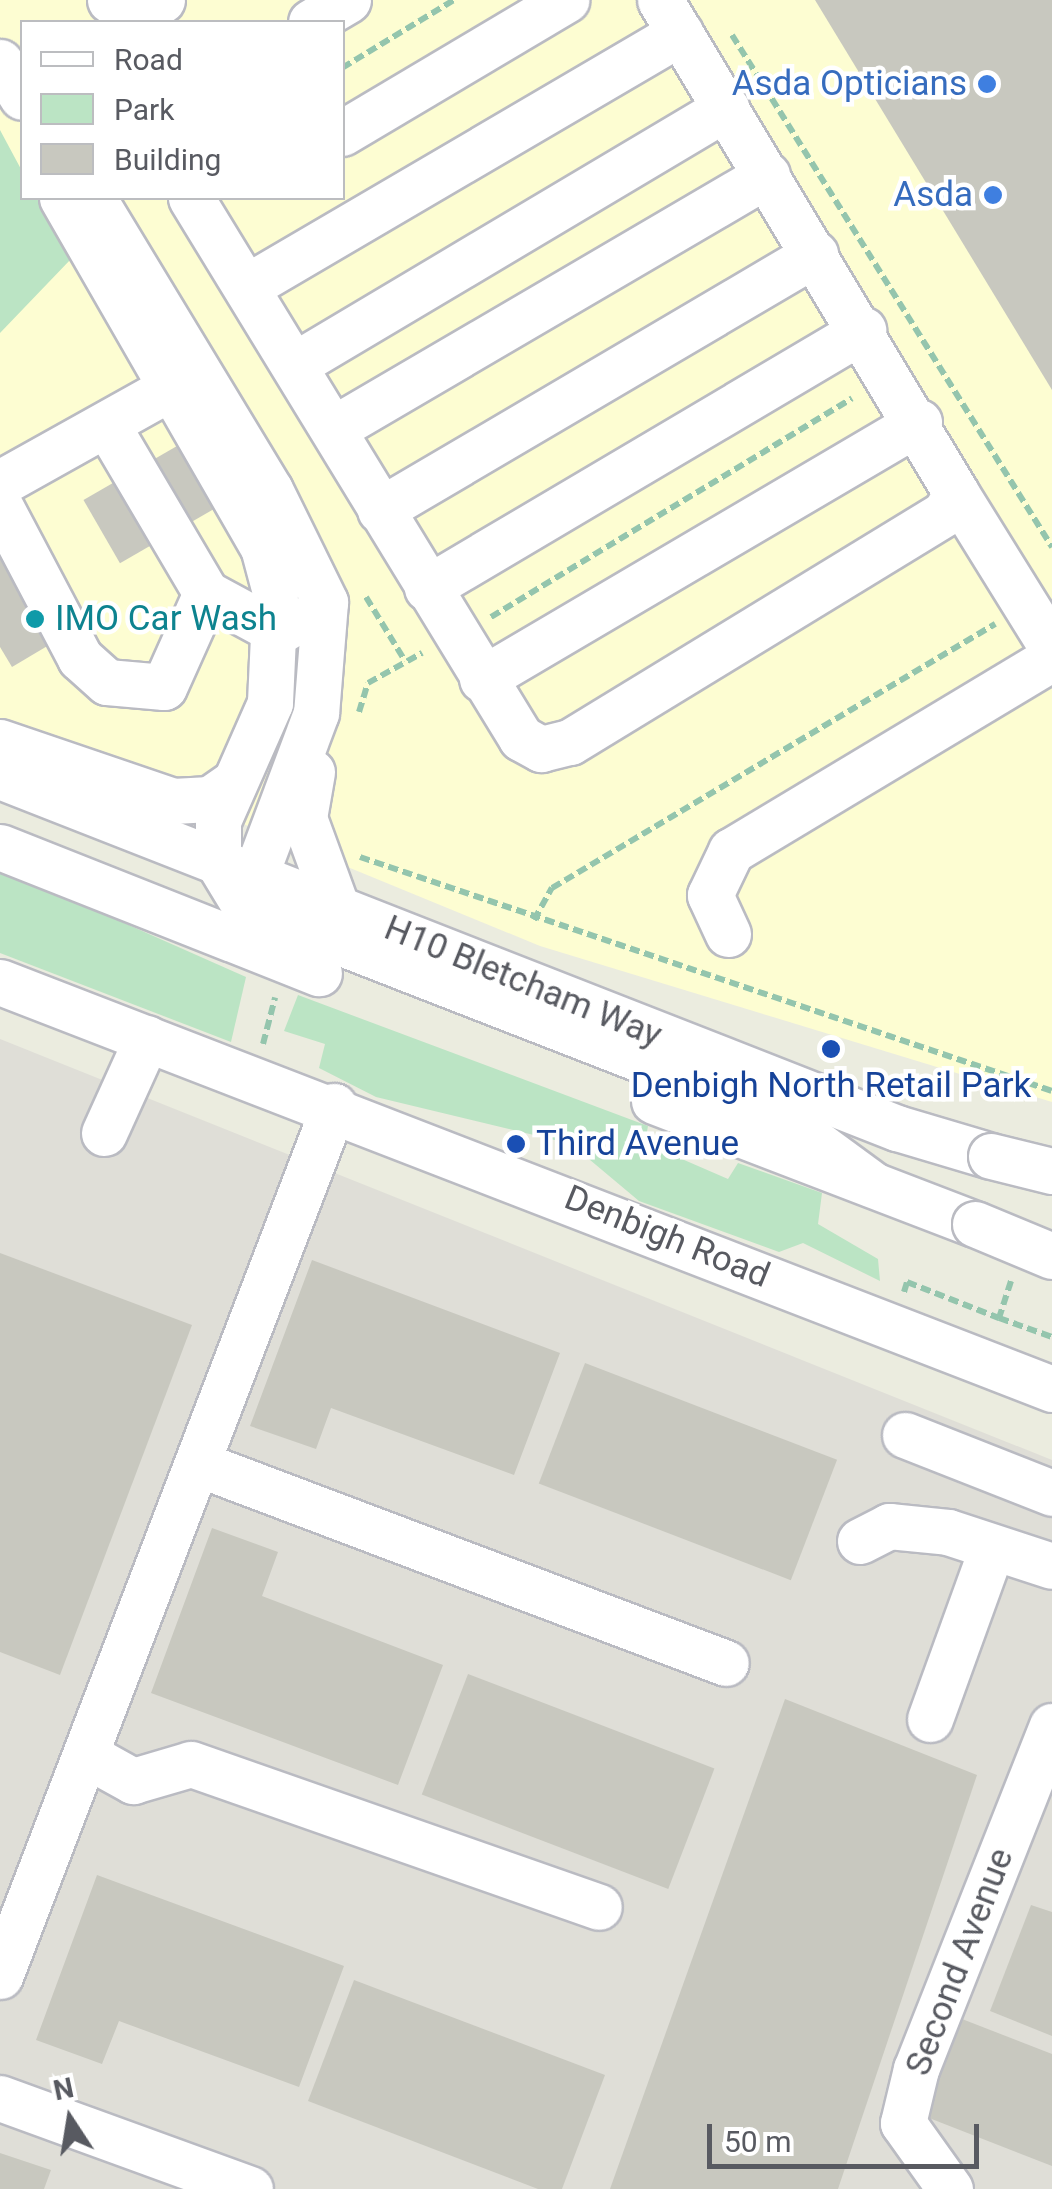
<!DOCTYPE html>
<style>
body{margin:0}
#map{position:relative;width:1052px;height:2189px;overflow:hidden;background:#ebecdf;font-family:Roboto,sans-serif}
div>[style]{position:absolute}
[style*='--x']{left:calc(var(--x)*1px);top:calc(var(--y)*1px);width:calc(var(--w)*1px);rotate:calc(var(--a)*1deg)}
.commercial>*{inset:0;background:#fdfdd2}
.industrial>*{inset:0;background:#dfded7}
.green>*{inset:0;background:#bbe4c4}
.building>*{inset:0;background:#c8c8bf;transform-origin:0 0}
.path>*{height:6px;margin-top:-3px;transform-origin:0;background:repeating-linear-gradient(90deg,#94c5ad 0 10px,transparent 0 15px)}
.roads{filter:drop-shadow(2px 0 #babbc2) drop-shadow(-2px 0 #babbc2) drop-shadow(0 2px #babbc2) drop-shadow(0 -2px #babbc2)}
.minor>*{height:45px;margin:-22.5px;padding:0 22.5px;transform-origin:22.5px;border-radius:22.5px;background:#fff}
.bridges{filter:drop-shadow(2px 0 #babbc2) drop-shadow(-2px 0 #babbc2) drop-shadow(0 2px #babbc2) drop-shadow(0 -2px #babbc2)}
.minor-bridge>*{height:45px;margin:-22.5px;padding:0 22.5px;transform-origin:22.5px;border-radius:22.5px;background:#fff}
.dots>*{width:28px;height:28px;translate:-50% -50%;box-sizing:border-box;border:5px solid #fff;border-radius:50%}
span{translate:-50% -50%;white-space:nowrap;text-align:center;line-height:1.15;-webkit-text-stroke:9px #fff;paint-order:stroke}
.shop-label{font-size:35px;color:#366cbe}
.right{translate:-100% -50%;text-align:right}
.culture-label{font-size:35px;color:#0d838f}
.left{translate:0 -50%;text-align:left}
.street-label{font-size:35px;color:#585a61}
.transit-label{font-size:35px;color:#164399}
.legend{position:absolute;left:20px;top:20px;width:325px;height:180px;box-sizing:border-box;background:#fff;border:2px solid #bcbdc0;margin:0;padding:12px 18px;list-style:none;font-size:30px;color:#585a61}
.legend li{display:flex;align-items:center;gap:20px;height:50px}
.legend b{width:50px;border:2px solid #bcbdc0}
.north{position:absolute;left:20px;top:2069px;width:100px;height:100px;-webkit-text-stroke:8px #fff;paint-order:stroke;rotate:348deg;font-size:28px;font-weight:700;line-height:40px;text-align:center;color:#585a61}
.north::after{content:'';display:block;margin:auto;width:35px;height:45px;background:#585a61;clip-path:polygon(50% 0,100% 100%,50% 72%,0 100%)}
.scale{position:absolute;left:707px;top:2124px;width:272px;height:45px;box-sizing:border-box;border:5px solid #585a61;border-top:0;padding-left:12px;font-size:30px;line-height:35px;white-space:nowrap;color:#585a61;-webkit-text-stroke:8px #fff;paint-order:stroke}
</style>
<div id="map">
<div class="commercial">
<i style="clip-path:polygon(evenodd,0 0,1052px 0,1052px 1102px,540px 946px,0 724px,0 0,22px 22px,342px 22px,342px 198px,22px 198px,22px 22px)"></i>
</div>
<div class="industrial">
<i style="clip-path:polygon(0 1039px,1052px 1460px,1052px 2189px,0 2189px)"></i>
</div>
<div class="green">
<i style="clip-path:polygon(0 130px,22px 171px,22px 198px,37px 198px,71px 259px,0 333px)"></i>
<i style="clip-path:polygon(0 868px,246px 977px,231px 1042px,0 953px)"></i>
<i style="clip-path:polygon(298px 995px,648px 1126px,645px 1143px,728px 1179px,738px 1163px,822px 1193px,818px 1224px,878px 1259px,880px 1281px,803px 1243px,779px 1252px,639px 1201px,571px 1144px,376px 1097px,319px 1068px,325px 1044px,284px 1031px)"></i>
</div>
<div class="building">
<i style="clip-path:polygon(815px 0,1052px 0,1052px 390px)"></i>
<i style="left:177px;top:446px;width:73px;height:108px;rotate:60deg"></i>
<i style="clip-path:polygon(0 552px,76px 629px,12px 667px,0 647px)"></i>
<i style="clip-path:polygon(0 1253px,192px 1325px,60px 1675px,0 1652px)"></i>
<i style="clip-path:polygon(312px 1260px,560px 1353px,514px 1475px,331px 1408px,316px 1449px,250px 1426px)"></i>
<i style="left:585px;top:1363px;width:270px;height:129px;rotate:21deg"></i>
<i style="clip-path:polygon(212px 1528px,278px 1552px,262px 1596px,443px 1665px,398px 1785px,151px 1693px)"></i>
<i style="left:468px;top:1674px;width:264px;height:129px;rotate:21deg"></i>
<i style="clip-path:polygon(785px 1699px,977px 1775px,838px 2189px,610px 2189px)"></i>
<i style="clip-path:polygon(97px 1875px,344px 1966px,299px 2087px,119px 2021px,102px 2064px,36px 2040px)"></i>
<i style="clip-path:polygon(1031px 1905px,1052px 1912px,1052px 2036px,990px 2011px)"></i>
<i style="clip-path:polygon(354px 1980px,605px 2075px,562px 2189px,538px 2189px,308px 2101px)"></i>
<i style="clip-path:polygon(962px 2019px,1052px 2054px,1052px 2166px,924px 2116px)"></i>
<i style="clip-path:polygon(0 2153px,51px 2170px,44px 2189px,0 2189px)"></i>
</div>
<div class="path">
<i style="--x:732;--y:35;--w:604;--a:57.99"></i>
<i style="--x:342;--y:68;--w:131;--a:-31.3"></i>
<i style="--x:366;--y:597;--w:75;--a:58.6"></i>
<i style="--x:491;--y:617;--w:422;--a:-31.2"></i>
<i style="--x:359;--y:712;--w:30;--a:-73"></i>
<i style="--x:368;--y:683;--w:62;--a:-29.1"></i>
<i style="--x:360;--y:857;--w:730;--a:18.68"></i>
<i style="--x:534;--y:920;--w:37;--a:-61"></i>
<i style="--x:552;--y:888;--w:516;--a:-30.79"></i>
<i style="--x:263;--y:1044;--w:48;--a:-75.4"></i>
<i style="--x:1011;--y:1281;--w:39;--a:108"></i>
<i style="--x:999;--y:1318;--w:56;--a:19.7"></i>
<i style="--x:904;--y:1292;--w:10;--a:-73"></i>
<i style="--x:907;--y:1282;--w:99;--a:21.4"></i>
</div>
<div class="roads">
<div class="minor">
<i style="--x:110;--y:0;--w:30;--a:30"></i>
<i style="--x:136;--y:15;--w:30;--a:-30"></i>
<i style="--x:311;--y:22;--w:43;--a:-30.7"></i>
<i style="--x:0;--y:62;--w:41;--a:57.8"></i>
<i style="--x:342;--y:133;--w:261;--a:-30.7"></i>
<i style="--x:62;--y:198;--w:403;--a:60.1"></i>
<i style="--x:263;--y:547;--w:47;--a:75.1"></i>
<i style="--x:275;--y:592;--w:111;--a:92.6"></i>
<i style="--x:270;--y:703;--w:129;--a:113.8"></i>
<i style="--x:218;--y:821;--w:41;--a:90"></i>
<i style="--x:218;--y:862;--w:50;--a:58.8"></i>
<i style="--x:244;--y:905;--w:565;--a:21.26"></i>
<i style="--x:771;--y:1110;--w:125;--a:36.2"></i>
<i style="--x:191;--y:198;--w:633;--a:58.57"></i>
<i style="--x:521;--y:738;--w:23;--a:29"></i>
<i style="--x:541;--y:749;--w:30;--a:-14"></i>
<i style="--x:570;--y:742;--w:439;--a:-31.4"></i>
<i style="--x:945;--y:513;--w:23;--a:-61"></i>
<i style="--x:956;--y:493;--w:575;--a:-120.98"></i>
<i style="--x:101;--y:211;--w:326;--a:58.8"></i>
<i style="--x:270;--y:490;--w:125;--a:63.8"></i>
<i style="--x:325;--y:602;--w:111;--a:94.6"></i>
<i style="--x:316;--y:713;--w:203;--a:110.5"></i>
<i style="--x:248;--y:286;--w:501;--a:-30.36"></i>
<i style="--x:294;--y:365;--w:503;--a:-30.75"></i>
<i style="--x:107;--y:425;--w:195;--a:59.5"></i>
<i style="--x:206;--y:593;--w:82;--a:28.4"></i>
<i style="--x:278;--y:632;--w:23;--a:-31"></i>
<i style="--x:333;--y:429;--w:503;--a:-30.34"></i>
<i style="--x:0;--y:483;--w:193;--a:-29.2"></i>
<i style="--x:168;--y:389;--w:30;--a:-2"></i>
<i style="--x:956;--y:493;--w:182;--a:58.2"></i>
<i style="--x:0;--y:506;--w:172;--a:62.2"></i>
<i style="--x:80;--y:658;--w:36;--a:42"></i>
<i style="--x:107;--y:682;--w:57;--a:5"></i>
<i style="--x:164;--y:687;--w:103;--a:-65.9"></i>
<i style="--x:380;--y:510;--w:505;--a:-30.48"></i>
<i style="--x:427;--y:588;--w:507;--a:-30.61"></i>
<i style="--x:482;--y:679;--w:507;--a:-30.46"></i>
<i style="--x:0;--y:742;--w:183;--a:18.8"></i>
<i style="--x:173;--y:801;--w:37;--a:-3"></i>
<i style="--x:210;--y:799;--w:29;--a:-35"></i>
<i style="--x:312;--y:772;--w:47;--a:99.9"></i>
<i style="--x:304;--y:818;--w:96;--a:69.9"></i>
<i style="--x:0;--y:776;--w:964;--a:21.43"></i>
<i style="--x:897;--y:1128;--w:98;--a:16.6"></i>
<i style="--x:0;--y:847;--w:343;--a:21.6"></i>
<i style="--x:728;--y:934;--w:43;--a:-114.8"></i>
<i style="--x:710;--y:895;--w:49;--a:-64.5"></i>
<i style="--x:731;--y:851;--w:375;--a:-31"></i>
<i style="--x:0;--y:982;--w:1128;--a:21.15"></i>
<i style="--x:654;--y:1101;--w:344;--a:21"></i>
<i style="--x:104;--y:1133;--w:104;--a:-65.6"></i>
<i style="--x:905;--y:1435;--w:158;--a:21.5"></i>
<i style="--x:199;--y:1464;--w:563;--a:20.69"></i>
<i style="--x:860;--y:1541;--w:33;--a:-27"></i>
<i style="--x:889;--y:1526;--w:59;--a:5.8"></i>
<i style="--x:948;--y:1532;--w:109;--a:18.1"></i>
<i style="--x:930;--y:1719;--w:182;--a:-70.1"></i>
<i style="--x:86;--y:1755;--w:54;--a:29"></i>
<i style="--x:133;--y:1781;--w:60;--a:-16.3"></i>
<i style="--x:191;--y:1764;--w:432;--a:19.3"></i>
<i style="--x:0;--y:1976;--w:932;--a:-69"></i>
<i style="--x:0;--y:2098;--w:266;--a:20"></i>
<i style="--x:950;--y:2189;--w:81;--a:-125.5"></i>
<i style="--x:903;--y:2123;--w:56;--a:-76.5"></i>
<i style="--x:916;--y:2069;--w:369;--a:-68.4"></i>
</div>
</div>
<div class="bridges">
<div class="minor-bridge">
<i style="--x:991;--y:1156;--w:63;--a:13.8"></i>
<i style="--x:975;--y:1224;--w:83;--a:22.6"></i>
</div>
</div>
<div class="dots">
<i style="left:987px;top:84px;background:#3f7fe0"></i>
<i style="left:993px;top:195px;background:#3f7fe0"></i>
<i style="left:35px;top:619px;background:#0f9aa8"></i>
<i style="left:831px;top:1049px;background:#1a4fb4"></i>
<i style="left:516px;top:1144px;background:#1a4fb4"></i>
</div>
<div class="shop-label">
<span class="right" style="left:967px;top:84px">Asda Opticians</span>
<span class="right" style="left:973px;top:195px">Asda</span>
</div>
<div class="culture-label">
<span class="left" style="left:55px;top:619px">IMO Car Wash</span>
</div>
<div class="street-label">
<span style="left:523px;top:982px;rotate:22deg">H10 Bletcham Way</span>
<span style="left:667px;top:1237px;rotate:22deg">Denbigh Road</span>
<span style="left:960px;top:1962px;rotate:-69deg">Second Avenue</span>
</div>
<div class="transit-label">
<span style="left:831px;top:1086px">Denbigh North Retail Park</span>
<span class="left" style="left:536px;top:1144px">Third Avenue</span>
</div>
<ul class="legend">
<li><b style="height:12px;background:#fff"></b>Road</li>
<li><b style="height:28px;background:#bbe4c4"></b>Park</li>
<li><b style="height:28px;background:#c8c8bf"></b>Building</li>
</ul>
<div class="north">N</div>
<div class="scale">50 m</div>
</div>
